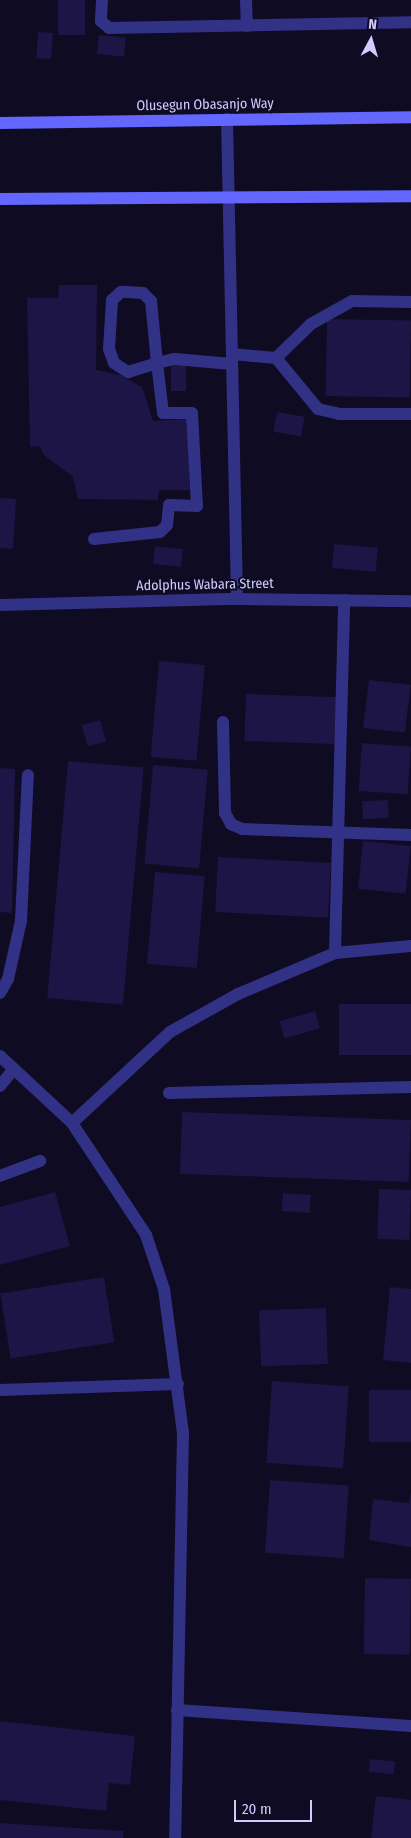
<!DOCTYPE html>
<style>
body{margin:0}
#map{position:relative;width:411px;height:1838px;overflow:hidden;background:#0e0b22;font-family:"Fira Sans Condensed",sans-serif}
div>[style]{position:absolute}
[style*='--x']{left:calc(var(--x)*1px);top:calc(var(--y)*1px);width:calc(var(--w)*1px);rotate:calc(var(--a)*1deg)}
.building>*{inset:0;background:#1d1545;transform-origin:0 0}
.lane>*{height:12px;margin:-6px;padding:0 6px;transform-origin:6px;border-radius:6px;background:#313286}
.street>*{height:12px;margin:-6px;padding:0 6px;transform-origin:6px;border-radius:6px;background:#313286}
.secondary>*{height:12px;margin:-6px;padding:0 6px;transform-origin:6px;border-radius:6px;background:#6367ff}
span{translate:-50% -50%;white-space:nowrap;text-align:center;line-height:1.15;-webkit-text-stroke:4px #0e0b22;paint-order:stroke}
.street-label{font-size:14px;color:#d0ccff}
.north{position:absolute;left:346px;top:15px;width:50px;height:50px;-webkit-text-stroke:4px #0e0b22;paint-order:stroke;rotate:6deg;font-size:14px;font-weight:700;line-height:20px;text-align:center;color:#d0ccff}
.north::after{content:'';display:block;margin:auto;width:18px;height:22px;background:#d0ccff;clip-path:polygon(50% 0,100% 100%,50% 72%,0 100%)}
.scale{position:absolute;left:234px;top:1800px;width:78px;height:22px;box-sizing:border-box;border:2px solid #d0ccff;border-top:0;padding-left:6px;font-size:15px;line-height:18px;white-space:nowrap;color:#d0ccff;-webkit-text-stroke:4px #0e0b22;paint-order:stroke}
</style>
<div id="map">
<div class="building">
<i style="left:58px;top:0;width:27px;height:35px"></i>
<i style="left:38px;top:32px;width:15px;height:26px;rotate:4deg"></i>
<i style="left:99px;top:35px;width:27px;height:19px;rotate:6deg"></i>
<i style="clip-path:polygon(59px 285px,97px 285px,96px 370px,120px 375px,142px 387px,153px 421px,187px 419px,190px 490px,159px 490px,158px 500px,78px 499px,73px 477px,44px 455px,39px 446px,30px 447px,27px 298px,58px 298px)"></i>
<i style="left:327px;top:319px;width:84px;height:77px;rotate:1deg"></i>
<i style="left:171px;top:363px;width:15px;height:28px"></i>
<i style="left:277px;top:412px;width:28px;height:20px;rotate:10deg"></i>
<i style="clip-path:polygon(0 498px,16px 499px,13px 549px,0 548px)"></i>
<i style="left:334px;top:544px;width:44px;height:24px;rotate:5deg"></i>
<i style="left:155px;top:546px;width:28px;height:18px;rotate:6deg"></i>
<i style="left:159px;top:661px;width:46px;height:96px;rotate:5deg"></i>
<i style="left:369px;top:680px;width:42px;height:48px;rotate:7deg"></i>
<i style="left:246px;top:694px;width:94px;height:47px;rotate:2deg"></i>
<i style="left:100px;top:720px;width:22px;height:19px;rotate:74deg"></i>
<i style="left:362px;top:743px;width:49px;height:48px;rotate:4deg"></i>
<i style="left:68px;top:761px;width:76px;height:238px;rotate:5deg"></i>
<i style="left:153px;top:765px;width:55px;height:99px;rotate:5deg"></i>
<i style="clip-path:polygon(0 768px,15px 769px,12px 913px,0 912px)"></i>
<i style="left:388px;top:800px;width:18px;height:26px;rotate:87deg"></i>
<i style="left:363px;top:841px;width:48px;height:48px;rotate:6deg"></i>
<i style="left:218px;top:857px;width:113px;height:55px;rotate:3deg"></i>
<i style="left:155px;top:872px;width:50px;height:92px;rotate:5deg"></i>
<i style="left:339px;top:1004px;width:72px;height:51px"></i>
<i style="left:315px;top:1011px;width:18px;height:37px;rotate:74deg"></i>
<i style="left:182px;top:1112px;width:229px;height:62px;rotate:2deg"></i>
<i style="left:379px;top:1189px;width:32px;height:50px;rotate:2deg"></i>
<i style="clip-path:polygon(55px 1192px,70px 1246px,0 1265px,0 1207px)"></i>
<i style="left:283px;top:1193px;width:28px;height:18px;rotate:4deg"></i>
<i style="left:104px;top:1277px;width:66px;height:105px;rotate:81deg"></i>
<i style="clip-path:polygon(390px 1287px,411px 1289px,411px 1363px,383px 1360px)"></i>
<i style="left:326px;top:1308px;width:56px;height:67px;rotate:88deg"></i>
<i style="left:272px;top:1381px;width:77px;height:82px;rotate:4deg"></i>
<i style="left:369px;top:1390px;width:42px;height:52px"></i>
<i style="left:270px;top:1480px;width:79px;height:73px;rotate:4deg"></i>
<i style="clip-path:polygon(411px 1491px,411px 1547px,369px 1540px,373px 1499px,409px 1503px)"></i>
<i style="left:365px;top:1578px;width:46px;height:76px;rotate:1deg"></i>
<i style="clip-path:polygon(0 1721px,135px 1736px,130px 1785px,109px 1783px,106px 1811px,0 1800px)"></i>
<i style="left:370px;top:1759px;width:25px;height:13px;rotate:5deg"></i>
<i style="clip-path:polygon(376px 1796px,411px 1800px,411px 1838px,371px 1838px)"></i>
<i style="clip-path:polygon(0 1823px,123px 1831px,123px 1838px,0 1838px)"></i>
</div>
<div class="lane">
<i style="--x:102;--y:0;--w:21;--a:93"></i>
<i style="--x:101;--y:21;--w:11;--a:41"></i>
<i style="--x:109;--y:28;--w:302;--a:-1.1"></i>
<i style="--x:246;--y:0;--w:26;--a:88"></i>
<i style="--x:232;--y:354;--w:44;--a:5.2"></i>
<i style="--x:276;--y:358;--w:49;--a:-44.2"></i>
<i style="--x:311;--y:324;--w:47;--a:-29.3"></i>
<i style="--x:352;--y:301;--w:59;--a:1"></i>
<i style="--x:276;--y:358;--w:66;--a:50.5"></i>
<i style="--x:318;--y:409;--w:22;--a:13"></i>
<i style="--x:339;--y:414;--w:72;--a:0"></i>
<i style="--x:94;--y:539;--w:66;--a:-6.1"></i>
<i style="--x:160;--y:532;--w:10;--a:-45"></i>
<i style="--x:167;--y:525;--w:20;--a:-84"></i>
<i style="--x:169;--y:505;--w:28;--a:2"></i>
<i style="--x:197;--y:506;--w:93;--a:-93.1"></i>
<i style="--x:192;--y:413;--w:29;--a:180"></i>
<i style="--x:163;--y:413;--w:50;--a:-96.8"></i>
<i style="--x:157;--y:363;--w:62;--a:-95.5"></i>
<i style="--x:151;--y:301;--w:11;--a:-135"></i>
<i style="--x:143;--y:293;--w:22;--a:-177"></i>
<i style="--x:121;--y:292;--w:12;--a:138"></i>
<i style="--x:112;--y:300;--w:49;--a:93.5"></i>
<i style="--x:109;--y:349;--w:15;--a:70"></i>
<i style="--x:114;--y:363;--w:17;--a:33"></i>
<i style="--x:128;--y:372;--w:30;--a:-17"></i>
<i style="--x:157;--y:363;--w:18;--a:-13"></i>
<i style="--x:175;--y:359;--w:57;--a:5"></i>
<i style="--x:0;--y:993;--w:16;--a:-60"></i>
<i style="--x:8;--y:979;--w:59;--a:-77.4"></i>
<i style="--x:21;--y:921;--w:146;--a:-87.3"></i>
<i style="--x:0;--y:1086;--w:22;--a:-51"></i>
<i style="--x:0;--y:1176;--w:43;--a:-20.6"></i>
<i style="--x:0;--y:1390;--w:178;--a:-1.9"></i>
</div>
<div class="street">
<i style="--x:227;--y:119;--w:480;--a:88.8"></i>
<i style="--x:0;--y:605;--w:237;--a:-1.5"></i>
<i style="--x:237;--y:599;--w:174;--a:0.7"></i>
<i style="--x:223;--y:722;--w:91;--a:88.7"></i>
<i style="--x:225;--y:813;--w:13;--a:61"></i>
<i style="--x:231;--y:824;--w:12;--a:24"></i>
<i style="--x:242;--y:829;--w:169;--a:2"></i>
<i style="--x:335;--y:953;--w:353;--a:-88.5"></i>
<i style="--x:0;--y:1056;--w:98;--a:42.9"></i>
<i style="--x:72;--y:1123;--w:134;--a:56.5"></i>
<i style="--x:146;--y:1235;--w:57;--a:71.6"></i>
<i style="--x:164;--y:1289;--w:145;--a:82.5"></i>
<i style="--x:183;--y:1433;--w:405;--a:91.1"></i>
<i style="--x:169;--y:1093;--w:242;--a:-1.4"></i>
<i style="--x:72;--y:1123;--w:134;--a:-42.9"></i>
<i style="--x:170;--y:1032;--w:78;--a:-29.2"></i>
<i style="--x:238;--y:994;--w:105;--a:-22.9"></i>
<i style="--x:335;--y:953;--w:76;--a:-5.3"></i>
<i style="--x:177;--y:1710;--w:235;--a:3.9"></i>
</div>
<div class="secondary">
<i style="--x:0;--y:123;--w:411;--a:-0.8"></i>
<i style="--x:0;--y:199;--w:411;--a:-0.4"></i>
</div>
<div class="street-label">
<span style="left:205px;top:105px;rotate:-1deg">Olusegun Obasanjo Way</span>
<span style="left:205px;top:585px;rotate:-1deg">Adolphus Wabara Street</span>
</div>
<div class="north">N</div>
<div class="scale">20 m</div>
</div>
